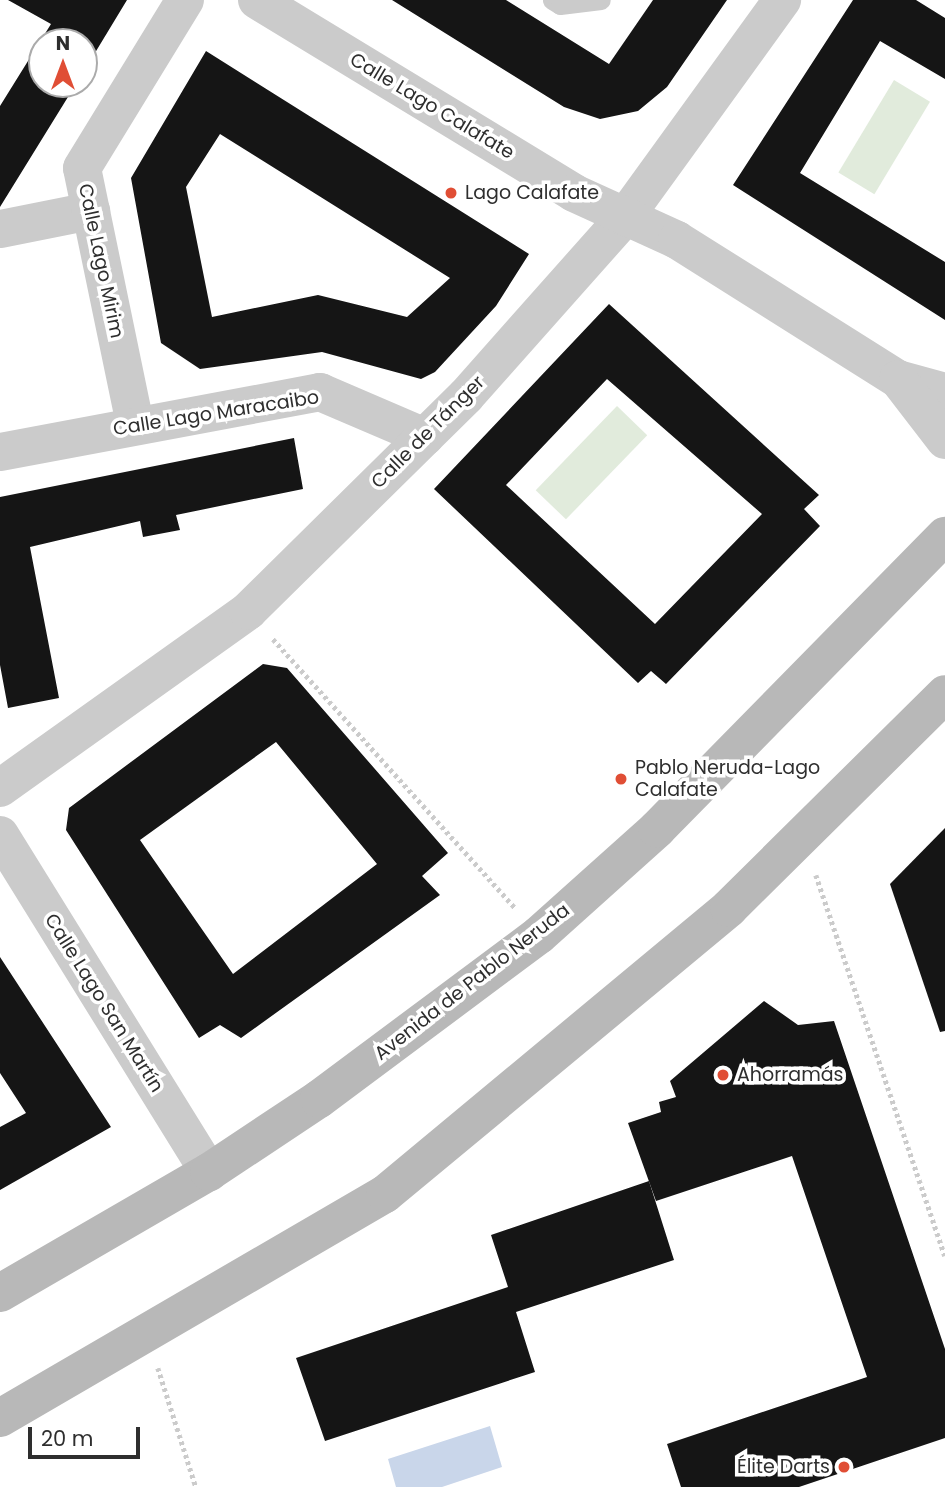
<!DOCTYPE html>
<meta charset="utf-8">
<style>
body{margin:0}
#map{position:relative;width:945px;height:1487px;overflow:hidden;background:#fff;font-family:Poppins,sans-serif}
div>[style]{position:absolute}
[style*='--x']{left:calc(var(--x)*1px);top:calc(var(--y)*1px);width:calc(var(--w)*1px);rotate:calc(var(--a)*1deg)}
.green>*{inset:0;background:#e1ebdc;transform-origin:0 0}
.water>*{inset:0;background:#c9d6ea}
.building>*{inset:0;background:#151515}
.path>*{height:4.5px;margin-top:-2.25px;transform-origin:0;background:repeating-linear-gradient(90deg,#cbcbcb 0 3.5px,transparent 0 7px)}
.service>*{height:19px;margin:-9.5px;padding:0 9.5px;transform-origin:9.5px;border-radius:9.5px;background:#cbcbcb}
.minor>*{height:38px;margin:-19px;padding:0 19px;transform-origin:19px;border-radius:19px;background:#cbcbcb}
.tertiary>*{height:38px;margin:-19px;padding:0 19px;transform-origin:19px;border-radius:19px;background:#cbcbcb}
.secondary>*{height:38px;margin:-19px;padding:0 19px;transform-origin:19px;border-radius:19px;background:#b8b8b8}
.dots>*{width:19px;height:19px;translate:-50% -50%;box-sizing:border-box;border:4px solid #fff;border-radius:50%}
span{translate:-50% -50%;white-space:nowrap;text-align:center;line-height:1.15;-webkit-text-stroke:7px #fff;paint-order:stroke}
.street-label{font-size:19px;color:#2e2e2e}
.poi-label{font-size:19px;color:#2e2e2e}
.left{translate:0 -50%;text-align:left}
.right{translate:-100% -50%;text-align:right}
.north{position:absolute;left:28px;top:28px;width:70px;height:70px;box-sizing:border-box;background:#fff;border:2px solid #ababab;border-radius:50%;rotate:0deg;font-size:19px;font-weight:700;line-height:28px;text-align:center;color:#2e2e2e}
.north::after{content:'';display:block;margin:auto;width:24px;height:32px;background:#e04e35;clip-path:polygon(50% 0,100% 100%,50% 72%,0 100%)}
.scale{position:absolute;left:28px;top:1427px;width:112px;height:32px;box-sizing:border-box;border:4px solid #2e2e2e;border-top:0;padding-left:9px;font-size:21px;line-height:24px;white-space:nowrap;color:#2e2e2e;-webkit-text-stroke:5px #fff;paint-order:stroke}
</style>
<div id="map">
<div class="green">
<i style="left:894px;top:80px;width:42px;height:108px;rotate:31deg"></i>
<i style="left:617px;top:406px;width:42px;height:117px;rotate:44deg"></i>
</div>
<div class="water">
<i style="clip-path:polygon(490px 1426px,502px 1467px,442px 1487px,396px 1487px,388px 1459px)"></i>
</div>
<div class="building">
<i style="clip-path:polygon(8px 0,127px 0,84px 71px,84px 42px,42px 42px,42px 84px,76px 84px,0 207px,0 106px,51px 24px)"></i>
<i style="clip-path:polygon(392px 0,506px 0,609px 64px,653px 0,727px 0,667px 87px,638px 111px,600px 119px,564px 107px)"></i>
<i style="clip-path:polygon(853px 0,916px 0,945px 18px,945px 79px,880px 41px,800px 173px,945px 262px,945px 320px,733px 185px)"></i>
<i style="clip-path:polygon(evenodd,206px 51px,529px 254px,496px 306px,435px 372px,421px 379px,322px 352px,200px 369px,161px 343px,131px 178px,206px 51px,220px 134px,450px 278px,407px 317px,318px 295px,212px 317px,186px 187px,220px 134px)"></i>
<i style="clip-path:polygon(evenodd,609px 304px,819px 495px,804px 509px,820px 526px,666px 684px,651px 671px,638px 683px,434px 489px,609px 304px,607px 379px,762px 514px,655px 624px,506px 485px,607px 379px)"></i>
<i style="clip-path:polygon(294px 438px,303px 489px,176px 515px,180px 530px,143px 537px,140px 521px,30px 547px,59px 698px,8px 708px,0 665px,0 497px)"></i>
<i style="clip-path:polygon(evenodd,263px 664px,287px 668px,448px 853px,422px 876px,440px 895px,241px 1038px,220px 1025px,199px 1038px,66px 830px,69px 808px,263px 664px,276px 742px,377px 864px,233px 974px,140px 840px,276px 742px)"></i>
<i style="clip-path:polygon(945px 828px,945px 1031px,940px 1032px,890px 884px)"></i>
<i style="clip-path:polygon(0 957px,111px 1127px,0 1190px,0 1127px,26px 1113px,0 1073px)"></i>
<i style="clip-path:polygon(764px 1001px,798px 1025px,834px 1021px,945px 1349px,945px 1438px,799px 1487px,681px 1487px,667px 1444px,867px 1377px,792px 1156px,656px 1201px,628px 1123px,661px 1112px,659px 1102px,676px 1097px,670px 1081px)"></i>
<i style="clip-path:polygon(649px 1181px,674px 1260px,516px 1312px,535px 1372px,325px 1441px,296px 1358px,508px 1287px,491px 1235px)"></i>
</div>
<div class="path">
<i style="--x:273;--y:639;--w:362;--a:48"></i>
<i style="--x:816;--y:875;--w:402;--a:71.3"></i>
<i style="--x:158;--y:1368;--w:125;--a:72.3"></i>
</div>
<div class="service">
<i style="--x:552;--y:0;--w:9;--a:32"></i>
<i style="--x:560;--y:5;--w:41;--a:-7"></i>
</div>
<div class="minor">
<i style="--x:0;--y:229;--w:93;--a:-11.2"></i>
<i style="--x:135;--y:424;--w:261;--a:-101.7"></i>
<i style="--x:82;--y:168;--w:197;--a:-58.5"></i>
<i style="--x:0;--y:452;--w:326;--a:-10.6"></i>
<i style="--x:320;--y:392;--w:114;--a:23.2"></i>
<i style="--x:0;--y:788;--w:305;--a:-35.5"></i>
<i style="--x:248;--y:611;--w:306;--a:-44.6"></i>
<i style="--x:466;--y:396;--w:239;--a:-48.4"></i>
<i style="--x:625;--y:217;--w:268;--a:-54.1"></i>
<i style="--x:0;--y:835;--w:397;--a:58.2"></i>
</div>
<div class="tertiary">
<i style="--x:257;--y:0;--w:371;--a:31.3"></i>
<i style="--x:574;--y:193;--w:113;--a:24.5"></i>
<i style="--x:677;--y:240;--w:261;--a:32.2"></i>
<i style="--x:898;--y:379;--w:49;--a:15.5"></i>
<i style="--x:898;--y:379;--w:77;--a:52.4"></i>
</div>
<div class="secondary">
<i style="--x:0;--y:1293;--w:241;--a:-30.1"></i>
<i style="--x:209;--y:1172;--w:132;--a:-33.6"></i>
<i style="--x:319;--y:1099;--w:274;--a:-36.7"></i>
<i style="--x:539;--y:935;--w:159;--a:-41.9"></i>
<i style="--x:657;--y:829;--w:411;--a:-45.5"></i>
<i style="--x:0;--y:1418;--w:445;--a:-30.2"></i>
<i style="--x:385;--y:1194;--w:447;--a:-39.7"></i>
<i style="--x:729;--y:908;--w:304;--a:-44.7"></i>
</div>
<div class="dots">
<i style="left:451px;top:193px;background:#e04e35"></i>
<i style="left:621px;top:779px;background:#e04e35"></i>
<i style="left:723px;top:1075px;background:#e04e35"></i>
<i style="left:844px;top:1467px;background:#e04e35"></i>
</div>
<div class="street-label">
<span style="left:432px;top:106px;rotate:31deg">Calle Lago Calafate</span>
<span style="left:101px;top:261px;rotate:78deg">Calle Lago Mirim</span>
<span style="left:216px;top:413px;rotate:-9deg">Calle Lago Maracaibo</span>
<span style="left:428px;top:432px;rotate:-45deg">Calle de Tánger</span>
<span style="left:472px;top:982px;rotate:-38deg">Avenida de Pablo Neruda</span>
<span style="left:104px;top:1003px;rotate:58deg">Calle Lago San Martín</span>
</div>
<div class="poi-label">
<span class="left" style="left:465px;top:193px">Lago Calafate</span>
<span class="left" style="left:635px;top:779px">Pablo Neruda-Lago<br>Calafate</span>
<span class="left" style="left:737px;top:1075px">Ahorramás</span>
<span class="right" style="left:830px;top:1467px">Élite Darts</span>
</div>
<div class="north">N</div>
<div class="scale">20 m</div>
</div>
